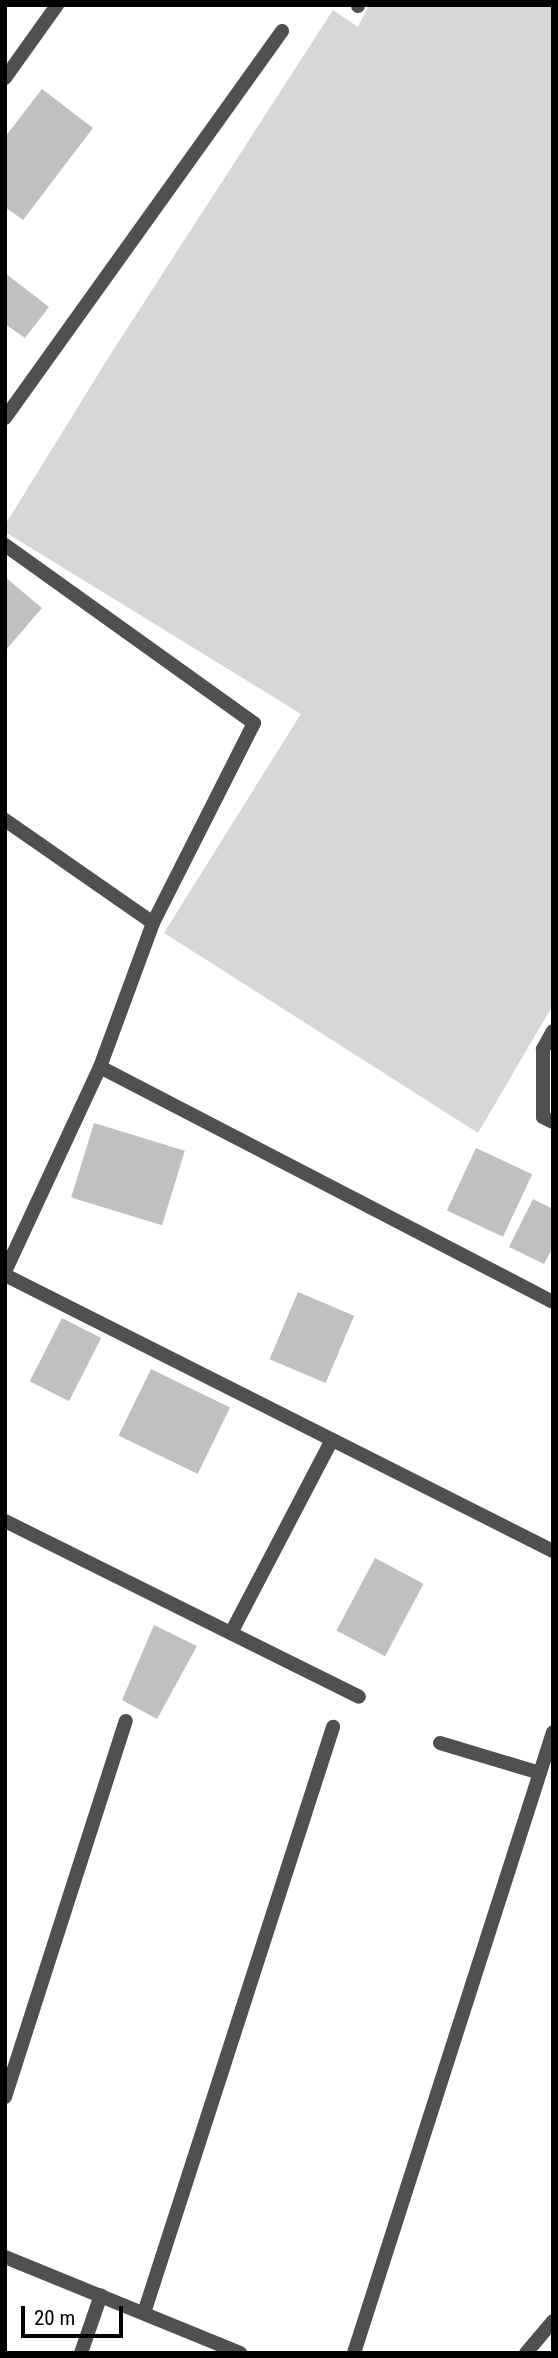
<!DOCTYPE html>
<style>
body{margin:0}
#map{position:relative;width:558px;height:2358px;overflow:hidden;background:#fff;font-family:"Roboto Condensed",sans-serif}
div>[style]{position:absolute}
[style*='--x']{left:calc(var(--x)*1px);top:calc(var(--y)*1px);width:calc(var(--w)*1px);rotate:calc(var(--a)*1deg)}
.green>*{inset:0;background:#d7d7d7}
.building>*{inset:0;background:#c0c0c0;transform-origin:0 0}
.minor>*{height:14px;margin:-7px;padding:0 7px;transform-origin:7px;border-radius:7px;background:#505050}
span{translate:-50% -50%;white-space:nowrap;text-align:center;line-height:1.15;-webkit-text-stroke:5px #fff;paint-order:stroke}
.frame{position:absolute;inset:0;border:7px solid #000;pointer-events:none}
.scale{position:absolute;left:21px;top:2306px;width:102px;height:32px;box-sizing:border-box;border:4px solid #000;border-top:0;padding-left:9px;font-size:21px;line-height:24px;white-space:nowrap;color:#000;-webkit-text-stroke:5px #fff;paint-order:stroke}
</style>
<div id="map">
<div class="green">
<i style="clip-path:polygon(369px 5px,553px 5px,553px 1005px,478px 1133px,164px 933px,302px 712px,301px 714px,5px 532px,5px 525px,110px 355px,333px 10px,358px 27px)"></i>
</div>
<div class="building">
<i style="clip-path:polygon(42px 89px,93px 128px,23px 220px,5px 207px,5px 137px)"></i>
<i style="clip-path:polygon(5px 273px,49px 307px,25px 338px,5px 324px)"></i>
<i style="clip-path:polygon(5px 577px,42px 608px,5px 651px)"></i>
<i style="left:94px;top:1123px;width:95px;height:78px;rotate:17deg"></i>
<i style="left:476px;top:1148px;width:62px;height:69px;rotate:25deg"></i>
<i style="clip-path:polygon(533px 1199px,553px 1209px,553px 1247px,544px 1264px,509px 1247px)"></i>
<i style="left:298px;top:1292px;width:61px;height:73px;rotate:23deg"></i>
<i style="left:62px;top:1318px;width:44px;height:71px;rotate:27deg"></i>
<i style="left:151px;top:1369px;width:88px;height:74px;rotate:26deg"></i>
<i style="left:375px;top:1558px;width:55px;height:82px;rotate:28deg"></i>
<i style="clip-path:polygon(154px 1625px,197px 1646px,157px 1719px,122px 1700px)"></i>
</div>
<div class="minor">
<i style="--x:358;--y:6;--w:1;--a:-90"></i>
<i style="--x:5;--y:78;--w:90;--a:-54.5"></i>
<i style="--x:5;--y:418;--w:476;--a:-54.4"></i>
<i style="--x:5;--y:545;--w:306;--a:35.6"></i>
<i style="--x:254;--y:723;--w:224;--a:116.8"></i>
<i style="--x:153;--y:923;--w:153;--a:110.2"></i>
<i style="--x:100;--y:1067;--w:226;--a:114.9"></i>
<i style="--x:5;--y:820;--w:180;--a:34.8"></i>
<i style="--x:553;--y:1031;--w:21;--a:119"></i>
<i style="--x:543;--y:1049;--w:68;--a:90"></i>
<i style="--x:543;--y:1117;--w:11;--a:27"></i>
<i style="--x:100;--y:1067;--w:510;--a:27.42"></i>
<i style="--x:5;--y:1275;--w:614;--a:26.73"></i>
<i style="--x:5;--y:1521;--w:395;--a:26.4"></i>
<i style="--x:231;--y:1633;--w:218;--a:-62.4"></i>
<i style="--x:440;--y:1743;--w:104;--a:16.7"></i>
<i style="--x:5;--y:2097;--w:395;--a:-72.2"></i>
<i style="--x:5;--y:2257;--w:254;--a:22.2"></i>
<i style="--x:144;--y:2313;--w:616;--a:-72.12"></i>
<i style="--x:81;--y:2353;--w:61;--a:-71"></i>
<i style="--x:354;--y:2353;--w:652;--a:-72.23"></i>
<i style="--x:526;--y:2353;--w:42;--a:-49.8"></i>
</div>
<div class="frame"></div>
<div class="scale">20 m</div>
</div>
